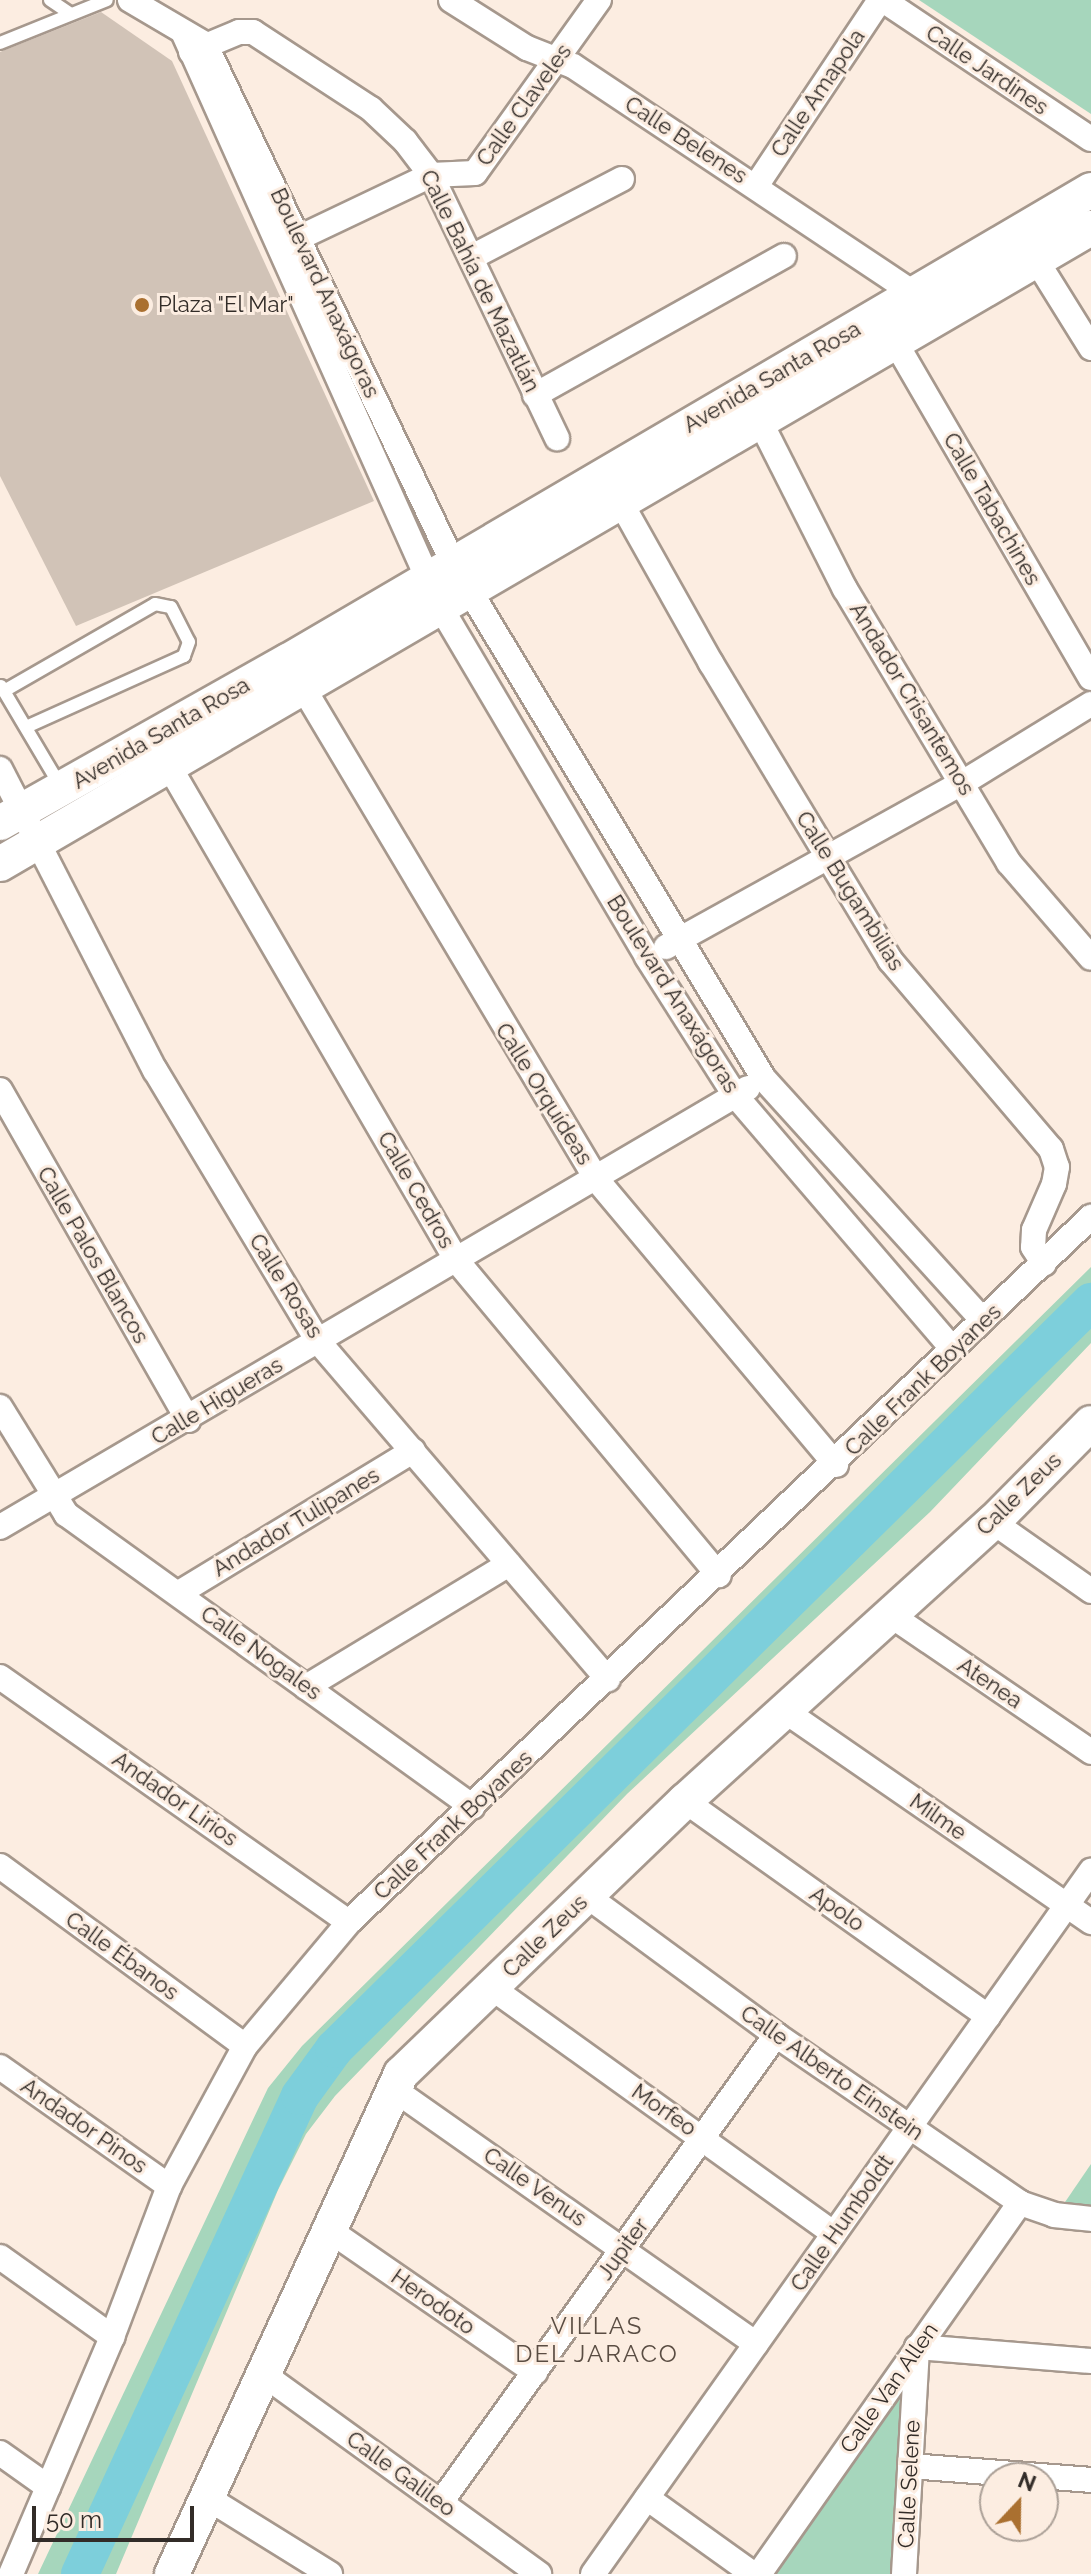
<!DOCTYPE html>
<meta charset="utf-8">
<style>
body{margin:0}
#map{position:relative;width:1091px;height:2574px;overflow:hidden;background:#fcede1;font-family:Raleway,sans-serif}
div>[style]{position:absolute}
[style*='--x']{left:calc(var(--x)*1px);top:calc(var(--y)*1px);width:calc(var(--w)*1px);rotate:calc(var(--a)*1deg)}
.green>*{inset:0;background:#a6d6bc}
.river>*{height:38px;margin:-19px;padding:0 19px;transform-origin:19px;border-radius:19px;background:#7dcfdb}
.building>*{inset:0;background:#d1c3b7}
.roads{filter:drop-shadow(2px 0 #a6988d) drop-shadow(-2px 0 #a6988d) drop-shadow(0 2px #a6988d) drop-shadow(0 -2px #a6988d)}
.lane>*{height:12px;margin:-6px;padding:0 6px;transform-origin:6px;border-radius:6px;background:#fff}
.street>*{height:24px;margin:-12px;padding:0 12px;transform-origin:12px;border-radius:12px;background:#fff}
.secondary>*{height:34px;margin:-17px;padding:0 17px;transform-origin:17px;border-radius:17px;background:#fff}
.dots>*{width:22px;height:22px;translate:-50% -50%;box-sizing:border-box;border:4px solid #fcede1;border-radius:50%}
span{translate:-50% -50%;white-space:nowrap;text-align:center;line-height:1.15;-webkit-text-stroke:6px #fcede1;paint-order:stroke}
.street-label{font-size:22px;color:#322c28}
.poi-label{font-size:22px;color:#322c28}
.left{translate:0 -50%;text-align:left}
.neighbourhood-label{font-size:24px;color:#5a4d43;letter-spacing:2px}
.north{position:absolute;left:979px;top:2462px;width:80px;height:80px;box-sizing:border-box;background:#fcede1;border:2px solid #aba097;border-radius:50%;rotate:22deg;font-size:22px;font-weight:700;line-height:32px;text-align:center;color:#322c28}
.north::after{content:'';display:block;margin:auto;width:28px;height:36px;background:#aa7030;clip-path:polygon(50% 0,100% 100%,50% 72%,0 100%)}
.scale{position:absolute;left:32px;top:2506px;width:162px;height:36px;box-sizing:border-box;border:4px solid #322c28;border-top:0;padding-left:10px;font-size:24px;line-height:28px;white-space:nowrap;color:#322c28;-webkit-text-stroke:6px #fcede1;paint-order:stroke}
</style>
<div id="map">
<div class="green">
<i style="clip-path:polygon(919px 0,1091px 0,1091px 114px)"></i>
<i style="clip-path:polygon(1091px 1267px,1091px 1343px,930px 1512px,627px 1794px,335px 2096px,306px 2134px,278px 2190px,116px 2574px,38px 2574px,268px 2088px,302px 2046px)"></i>
<i style="clip-path:polygon(1091px 2164px,1091px 2210px,1061px 2208px)"></i>
<i style="clip-path:polygon(906px 2380px,890px 2574px,771px 2574px)"></i>
</div>
<div class="river">
<i style="--x:80;--y:2574;--w:526;--a:-65.29"></i>
<i style="--x:300;--y:2096;--w:58;--a:-54.1"></i>
<i style="--x:334;--y:2049;--w:1064;--a:-44.62"></i>
</div>
<div class="building">
<i style="clip-path:polygon(101px 12px,172px 61px,374px 501px,76px 626px,0 476px,0 52px)"></i>
</div>
<div class="roads">
<div class="lane">
<i style="--x:50;--y:0;--w:25;--a:34"></i>
<i style="--x:0;--y:43;--w:115;--a:-21.9"></i>
<i style="--x:1;--y:686;--w:117;--a:59.3"></i>
<i style="--x:4;--y:691;--w:174;--a:-29.9"></i>
<i style="--x:155;--y:604;--w:16;--a:11"></i>
<i style="--x:171;--y:607;--w:39;--a:63"></i>
<i style="--x:189;--y:642;--w:15;--a:110"></i>
<i style="--x:184;--y:656;--w:173;--a:155.8"></i>
</div>
<div class="street">
<i style="--x:130;--y:0;--w:87;--a:30.4"></i>
<i style="--x:205;--y:44;--w:575;--a:64.46"></i>
<i style="--x:453;--y:563;--w:602;--a:58.92"></i>
<i style="--x:764;--y:1079;--w:324;--a:47.8"></i>
<i style="--x:451;--y:0;--w:90;--a:32.3"></i>
<i style="--x:527;--y:48;--w:49;--a:21.4"></i>
<i style="--x:573;--y:66;--w:411;--a:33.7"></i>
<i style="--x:883;--y:0;--w:250;--a:33.8"></i>
<i style="--x:184;--y:34;--w:629;--a:65.88"></i>
<i style="--x:441;--y:608;--w:405;--a:59.4"></i>
<i style="--x:647;--y:957;--w:164;--a:57.5"></i>
<i style="--x:735;--y:1095;--w:332;--a:49.4"></i>
<i style="--x:191;--y:52;--w:52;--a:-22.6"></i>
<i style="--x:239;--y:32;--w:14;--a:0"></i>
<i style="--x:253;--y:32;--w:141;--a:33.1"></i>
<i style="--x:371;--y:109;--w:47;--a:43.3"></i>
<i style="--x:405;--y:141;--w:43;--a:52.6"></i>
<i style="--x:431;--y:175;--w:292;--a:64.4"></i>
<i style="--x:756;--y:186;--w:224;--a:-56.3"></i>
<i style="--x:286;--y:244;--w:161;--a:-25.4"></i>
<i style="--x:431;--y:175;--w:44;--a:-2.6"></i>
<i style="--x:475;--y:173;--w:213;--a:-54.4"></i>
<i style="--x:472;--y:257;--w:169;--a:-27.5"></i>
<i style="--x:1035;--y:258;--w:106;--a:58.1"></i>
<i style="--x:894;--y:340;--w:391;--a:59.8"></i>
<i style="--x:535;--y:395;--w:285;--a:-29.2"></i>
<i style="--x:760;--y:421;--w:188;--a:63.2"></i>
<i style="--x:845;--y:589;--w:319;--a:59.1"></i>
<i style="--x:1009;--y:863;--w:125;--a:49.2"></i>
<i style="--x:620;--y:501;--w:186;--a:60.7"></i>
<i style="--x:711;--y:663;--w:347;--a:58.9"></i>
<i style="--x:890;--y:960;--w:248;--a:49.6"></i>
<i style="--x:1051;--y:1149;--w:19;--a:72"></i>
<i style="--x:1057;--y:1167;--w:17;--a:100"></i>
<i style="--x:1054;--y:1184;--w:50;--a:113.5"></i>
<i style="--x:1034;--y:1230;--w:17;--a:93"></i>
<i style="--x:1033;--y:1247;--w:20;--a:57"></i>
<i style="--x:295;--y:674;--w:589;--a:59.17"></i>
<i style="--x:597;--y:1180;--w:372;--a:50"></i>
<i style="--x:169;--y:766;--w:573;--a:59.81"></i>
<i style="--x:457;--y:1261;--w:409;--a:50.2"></i>
<i style="--x:0;--y:769;--w:339;--a:62.8"></i>
<i style="--x:155;--y:1070;--w:315;--a:59"></i>
<i style="--x:317;--y:1340;--w:447;--a:49.4"></i>
<i style="--x:666;--y:947;--w:341;--a:-29"></i>
<i style="--x:964;--y:782;--w:149;--a:-31.6"></i>
<i style="--x:0;--y:1090;--w:380;--a:60.3"></i>
<i style="--x:0;--y:1407;--w:126;--a:58.3"></i>
<i style="--x:66;--y:1514;--w:501;--a:35.75"></i>
<i style="--x:993;--y:1522;--w:120;--a:35.1"></i>
<i style="--x:0;--y:1527;--w:867;--a:-30.41"></i>
<i style="--x:179;--y:1593;--w:274;--a:-31.3"></i>
<i style="--x:889;--y:1614;--w:245;--a:34.3"></i>
<i style="--x:0;--y:1677;--w:426;--a:35.1"></i>
<i style="--x:306;--y:1687;--w:237;--a:-31.2"></i>
<i style="--x:785;--y:1711;--w:372;--a:34.6"></i>
<i style="--x:685;--y:1801;--w:372;--a:35.4"></i>
<i style="--x:0;--y:1866;--w:304;--a:36.3"></i>
<i style="--x:587;--y:1896;--w:235;--a:36.3"></i>
<i style="--x:776;--y:2035;--w:296;--a:34.5"></i>
<i style="--x:1020;--y:2203;--w:36;--a:19"></i>
<i style="--x:1054;--y:2215;--w:37;--a:6"></i>
<i style="--x:492;--y:1988;--w:421;--a:35.7"></i>
<i style="--x:0;--y:2067;--w:207;--a:35.2"></i>
<i style="--x:392;--y:2088;--w:445;--a:35.1"></i>
<i style="--x:332;--y:2232;--w:247;--a:34.6"></i>
<i style="--x:0;--y:2257;--w:138;--a:35.5"></i>
<i style="--x:263;--y:2374;--w:341;--a:35.9"></i>
<i style="--x:0;--y:2453;--w:59;--a:35.3"></i>
<i style="--x:910;--y:2466;--w:182;--a:4.4"></i>
<i style="--x:206;--y:2497;--w:146;--a:31.8"></i>
<i style="--x:647;--y:2498;--w:130;--a:35.6"></i>
<i style="--x:441;--y:2502;--w:575;--a:-54.35"></i>
<i style="--x:11;--y:2574;--w:258;--a:-66.9"></i>
<i style="--x:112;--y:2337;--w:161;--a:-69.3"></i>
<i style="--x:169;--y:2186;--w:159;--a:-61.5"></i>
<i style="--x:245;--y:2046;--w:162;--a:-50"></i>
<i style="--x:349;--y:1922;--w:1024;--a:-43.54"></i>
<i style="--x:593;--y:2574;--w:862;--a:-54.69"></i>
<i style="--x:759;--y:2574;--w:454;--a:-54.9"></i>
<i style="--x:904;--y:2574;--w:227;--a:-86.7"></i>
<i style="--x:917;--y:2347;--w:175;--a:4.6"></i>
</div>
<div class="secondary">
<i style="--x:0;--y:823;--w:330;--a:-29.4"></i>
<i style="--x:288;--y:661;--w:931;--a:-30.39"></i>
<i style="--x:0;--y:864;--w:1263;--a:-30.24"></i>
<i style="--x:172;--y:2574;--w:550;--a:-65.39"></i>
<i style="--x:401;--y:2074;--w:394;--a:-43.9"></i>
<i style="--x:685;--y:1801;--w:416;--a:-42.2"></i>
<i style="--x:993;--y:1522;--w:139;--a:-45.3"></i>
</div>
</div>
<div class="dots">
<i style="left:142px;top:305px;background:#aa7030"></i>
</div>
<div class="street-label">
<span style="left:987px;top:70px;rotate:34deg">Calle Jardines</span>
<span style="left:818px;top:93px;rotate:-56deg">Calle Amapola</span>
<span style="left:524px;top:105px;rotate:-54deg">Calle Claveles</span>
<span style="left:686px;top:140px;rotate:33deg">Calle Belenes</span>
<span style="left:480px;top:281px;rotate:64deg">Calle Bahía de Mazatlán</span>
<span style="left:325px;top:293px;rotate:65deg">Boulevard Anaxágoras</span>
<span style="left:772px;top:377px;rotate:-30deg">Avenida Santa Rosa</span>
<span style="left:992px;top:509px;rotate:60deg">Calle Tabachines</span>
<span style="left:912px;top:699px;rotate:59deg">Andador Crisantemos</span>
<span style="left:161px;top:733px;rotate:-30deg">Avenida Santa Rosa</span>
<span style="left:850px;top:891px;rotate:58deg">Calle Bugambilias</span>
<span style="left:673px;top:994px;rotate:58deg">Boulevard Anaxágoras</span>
<span style="left:544px;top:1094px;rotate:58deg">Calle Orquídeas</span>
<span style="left:416px;top:1190px;rotate:60deg">Calle Cedros</span>
<span style="left:93px;top:1255px;rotate:60deg">Calle Palos Blancos</span>
<span style="left:286px;top:1286px;rotate:58deg">Calle Rosas</span>
<span style="left:923px;top:1380px;rotate:-44deg">Calle Frank Boyanes</span>
<span style="left:217px;top:1401px;rotate:-31deg">Calle Higueras</span>
<span style="left:1019px;top:1494px;rotate:-44deg">Calle Zeus</span>
<span style="left:296px;top:1522px;rotate:-31deg">Andador Tulipanes</span>
<span style="left:261px;top:1653px;rotate:36deg">Calle Nogales</span>
<span style="left:990px;top:1683px;rotate:34deg">Atenea</span>
<span style="left:175px;top:1799px;rotate:35deg">Andador Lirios</span>
<span style="left:938px;top:1817px;rotate:35deg">Milme</span>
<span style="left:453px;top:1825px;rotate:-43deg">Calle Frank Boyanes</span>
<span style="left:837px;top:1909px;rotate:35deg">Apolo</span>
<span style="left:545px;top:1936px;rotate:-44deg">Calle Zeus</span>
<span style="left:122px;top:1956px;rotate:36deg">Calle Ébanos</span>
<span style="left:832px;top:2073px;rotate:35deg">Calle Alberto Einstein</span>
<span style="left:664px;top:2110px;rotate:35deg">Morfeo</span>
<span style="left:84px;top:2126px;rotate:35deg">Andador Pinos</span>
<span style="left:535px;top:2187px;rotate:35deg">Calle Venus</span>
<span style="left:842px;top:2223px;rotate:-55deg">Calle Humboldt</span>
<span style="left:623px;top:2249px;rotate:-54deg">Jupiter</span>
<span style="left:433px;top:2302px;rotate:35deg">Herodoto</span>
<span style="left:889px;top:2388px;rotate:-55deg">Calle Van Allen</span>
<span style="left:401px;top:2474px;rotate:36deg">Calle Galileo</span>
<span style="left:909px;top:2484px;rotate:-87deg">Calle Selene</span>
</div>
<div class="poi-label">
<span class="left" style="left:158px;top:305px">Plaza "El Mar"</span>
</div>
<div class="neighbourhood-label">
<span style="left:597px;top:2340px">VILLAS<br>DEL JARACO</span>
</div>
<div class="north">N</div>
<div class="scale">50 m</div>
</div>
